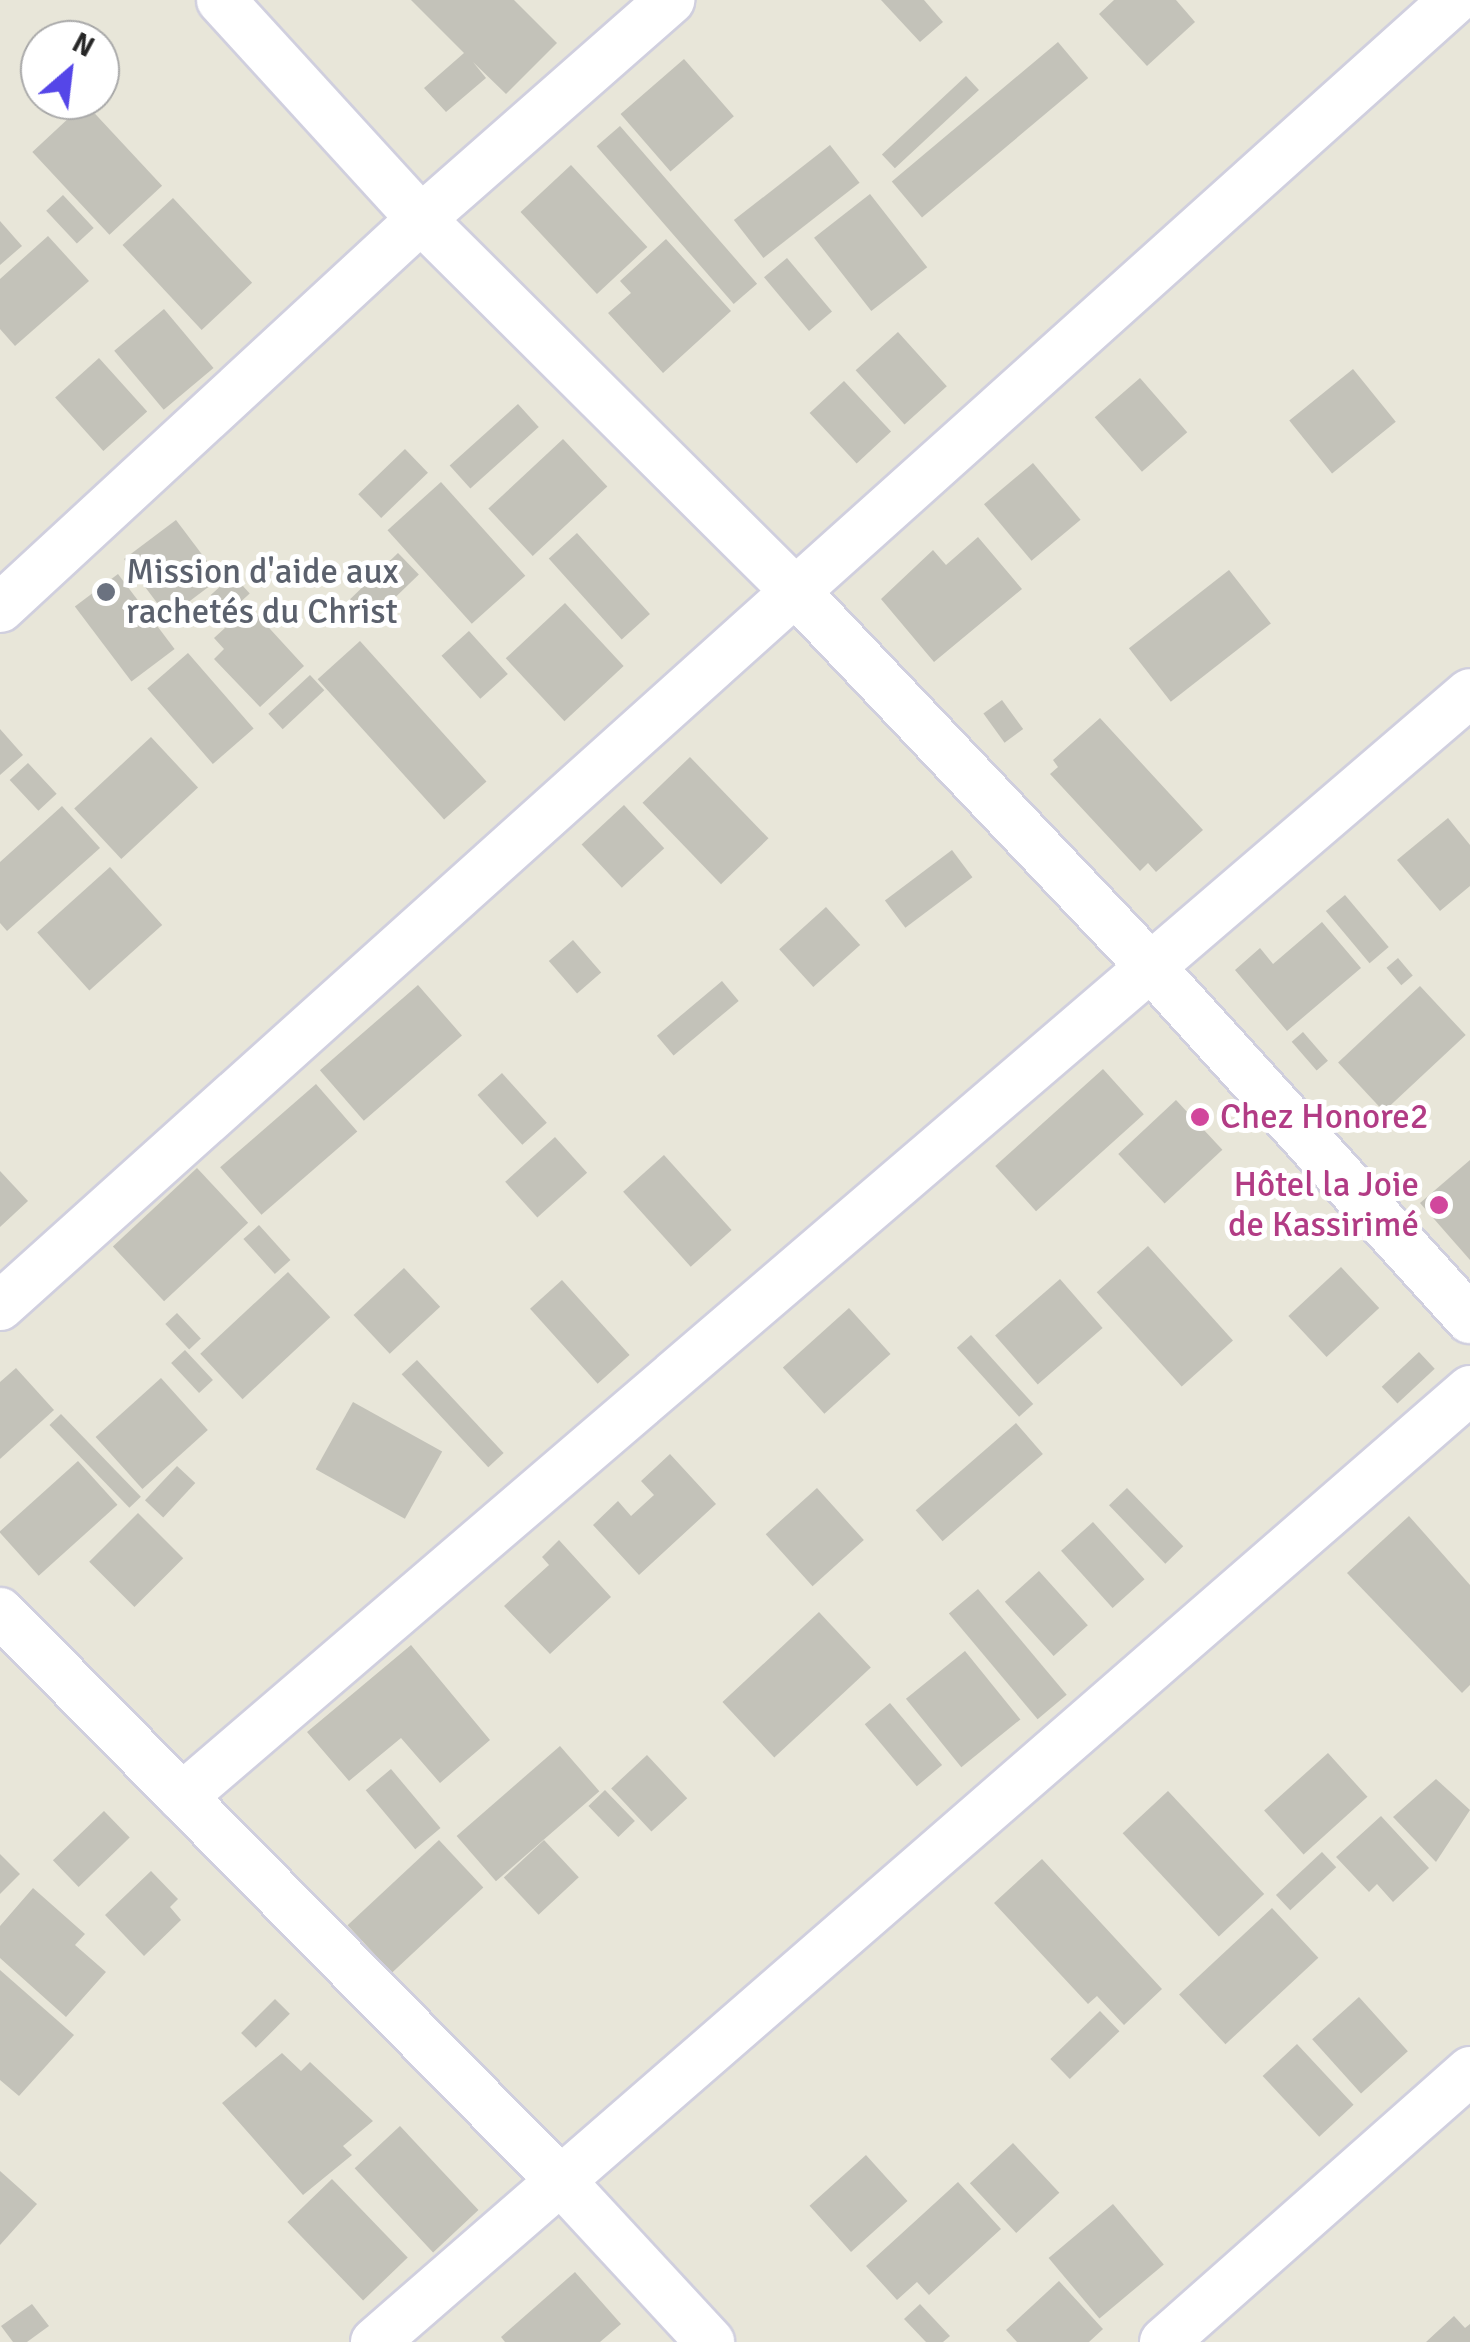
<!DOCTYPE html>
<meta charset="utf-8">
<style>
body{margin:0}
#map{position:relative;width:1470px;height:2342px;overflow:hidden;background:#e8e6d9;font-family:Signika,sans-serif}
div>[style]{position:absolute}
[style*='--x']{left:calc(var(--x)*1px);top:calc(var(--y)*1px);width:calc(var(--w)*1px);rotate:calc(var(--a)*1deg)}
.building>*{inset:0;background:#c3c2b9;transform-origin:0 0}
.roads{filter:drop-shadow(2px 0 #d0cfde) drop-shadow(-2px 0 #d0cfde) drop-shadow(0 2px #d0cfde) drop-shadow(0 -2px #d0cfde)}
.minor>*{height:48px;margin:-24px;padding:0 24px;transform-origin:24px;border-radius:24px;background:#fff}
.dots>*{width:28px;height:28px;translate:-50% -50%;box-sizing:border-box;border:5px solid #fff;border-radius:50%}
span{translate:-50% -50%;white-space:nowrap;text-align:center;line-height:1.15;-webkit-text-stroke:10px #fff;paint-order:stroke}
.worship-label{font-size:35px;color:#5b616d}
.left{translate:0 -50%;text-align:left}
.hotel-label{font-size:35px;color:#b23c85}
.right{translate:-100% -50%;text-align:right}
.north{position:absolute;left:20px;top:20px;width:100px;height:100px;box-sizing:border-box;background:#fff;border:2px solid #a9a9a9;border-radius:50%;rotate:28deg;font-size:28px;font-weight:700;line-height:40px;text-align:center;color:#272727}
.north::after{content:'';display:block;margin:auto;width:35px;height:45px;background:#5546e8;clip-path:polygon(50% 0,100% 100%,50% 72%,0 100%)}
</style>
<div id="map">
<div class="building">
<i style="clip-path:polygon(411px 0,514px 0,557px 43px,506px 94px,473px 62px,486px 78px,446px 112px,424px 88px,464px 53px)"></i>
<i style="clip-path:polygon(881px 0,924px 0,943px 22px,920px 42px)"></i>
<i style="clip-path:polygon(1114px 0,1176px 0,1195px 22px,1147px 66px,1099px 14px)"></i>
<i style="left:1058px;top:42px;width:47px;height:217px;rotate:50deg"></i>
<i style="left:684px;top:59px;width:76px;height:84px;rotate:49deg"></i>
<i style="left:966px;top:76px;width:19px;height:115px;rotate:47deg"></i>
<i style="left:85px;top:103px;width:113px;height:72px;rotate:47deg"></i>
<i style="left:620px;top:126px;width:209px;height:31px;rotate:49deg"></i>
<i style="left:830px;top:145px;width:48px;height:122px;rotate:52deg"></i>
<i style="left:571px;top:165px;width:112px;height:69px;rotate:47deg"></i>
<i style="left:870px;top:194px;width:93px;height:71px;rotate:52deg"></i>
<i style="left:63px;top:195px;width:45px;height:23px;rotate:47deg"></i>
<i style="left:173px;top:198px;width:116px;height:69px;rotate:47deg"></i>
<i style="clip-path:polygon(0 221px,22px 246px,0 265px)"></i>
<i style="clip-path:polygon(48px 236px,89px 281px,15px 346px,0 329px,0 279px)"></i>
<i style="clip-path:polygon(666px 239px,731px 311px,663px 373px,608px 313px,631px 293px,620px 281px)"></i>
<i style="left:787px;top:258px;width:70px;height:30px;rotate:50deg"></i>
<i style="left:164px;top:309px;width:77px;height:65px;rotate:50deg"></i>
<i style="left:898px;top:332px;width:73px;height:57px;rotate:48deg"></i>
<i style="left:99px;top:358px;width:72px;height:59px;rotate:48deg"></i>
<i style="left:1353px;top:369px;width:68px;height:82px;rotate:51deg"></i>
<i style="left:1140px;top:378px;width:72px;height:60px;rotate:49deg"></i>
<i style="left:844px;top:381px;width:69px;height:47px;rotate:47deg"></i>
<i style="left:518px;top:404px;width:31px;height:92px;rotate:48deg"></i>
<i style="left:563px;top:439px;width:65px;height:102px;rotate:47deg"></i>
<i style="left:405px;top:449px;width:33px;height:65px;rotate:46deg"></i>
<i style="left:1033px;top:463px;width:74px;height:64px;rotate:50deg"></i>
<i style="left:441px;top:482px;width:126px;height:72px;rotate:48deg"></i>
<i style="left:176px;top:520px;width:73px;height:65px;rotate:53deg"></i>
<i style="left:577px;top:533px;width:109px;height:38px;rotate:48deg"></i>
<i style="clip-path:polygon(978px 537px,1022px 589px,934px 662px,881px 599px,933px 550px,946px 565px)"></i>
<i style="left:398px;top:553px;width:30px;height:75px;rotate:46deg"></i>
<i style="left:1229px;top:570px;width:68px;height:127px;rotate:52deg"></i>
<i style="left:118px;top:574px;width:94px;height:54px;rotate:53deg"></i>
<i style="left:233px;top:575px;width:25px;height:30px;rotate:48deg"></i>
<i style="left:565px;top:603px;width:86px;height:81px;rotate:47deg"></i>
<i style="clip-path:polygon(249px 606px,304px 666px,260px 707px,214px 659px,224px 649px,214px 638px)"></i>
<i style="left:469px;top:631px;width:58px;height:37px;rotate:48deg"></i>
<i style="left:360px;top:641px;width:189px;height:57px;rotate:48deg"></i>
<i style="left:188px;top:653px;width:100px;height:54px;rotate:49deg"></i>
<i style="left:310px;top:675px;width:21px;height:57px;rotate:47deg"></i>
<i style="left:1002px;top:700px;width:36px;height:23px;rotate:54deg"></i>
<i style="clip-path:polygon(1100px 718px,1203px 830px,1156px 872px,1148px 863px,1140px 871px,1050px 774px,1058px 767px,1053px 760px)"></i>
<i style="clip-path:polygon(0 729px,23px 755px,0 775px)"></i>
<i style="left:151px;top:737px;width:69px;height:105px;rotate:47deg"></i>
<i style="left:690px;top:757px;width:113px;height:66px;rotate:46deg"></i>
<i style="left:28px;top:763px;width:42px;height:25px;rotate:47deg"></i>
<i style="left:624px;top:805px;width:59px;height:58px;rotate:47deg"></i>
<i style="clip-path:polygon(62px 806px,100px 848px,7px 931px,0 923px,0 862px)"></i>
<i style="clip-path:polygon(1448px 818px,1470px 845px,1470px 886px,1440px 911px,1397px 860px)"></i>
<i style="left:952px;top:850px;width:34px;height:84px;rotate:53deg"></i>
<i style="left:110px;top:867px;width:78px;height:98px;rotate:48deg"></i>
<i style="left:1345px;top:895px;width:68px;height:25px;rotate:50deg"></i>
<i style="left:826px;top:907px;width:51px;height:63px;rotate:48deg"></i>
<i style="clip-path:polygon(1322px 922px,1361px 968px,1287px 1031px,1235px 970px,1260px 948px,1273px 964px)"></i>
<i style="left:573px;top:940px;width:43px;height:32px;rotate:49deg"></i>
<i style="left:1398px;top:958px;width:23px;height:15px;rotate:50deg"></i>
<i style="left:722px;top:981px;width:26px;height:85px;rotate:50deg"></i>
<i style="left:418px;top:985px;width:67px;height:130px;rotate:49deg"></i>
<i style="left:1420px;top:986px;width:67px;height:112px;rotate:47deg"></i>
<i style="left:1303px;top:1032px;width:38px;height:15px;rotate:49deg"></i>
<i style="left:1103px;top:1069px;width:61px;height:145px;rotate:48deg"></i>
<i style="left:502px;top:1073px;width:67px;height:33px;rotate:48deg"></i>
<i style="left:316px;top:1084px;width:63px;height:127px;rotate:49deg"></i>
<i style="left:1176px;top:1100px;width:68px;height:79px;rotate:47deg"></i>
<i style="left:555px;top:1137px;width:48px;height:67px;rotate:48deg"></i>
<i style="left:664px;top:1155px;width:101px;height:55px;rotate:48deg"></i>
<i style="clip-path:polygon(1470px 1160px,1470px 1260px,1420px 1203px)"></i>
<i style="left:197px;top:1168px;width:75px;height:115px;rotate:47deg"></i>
<i style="clip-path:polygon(0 1171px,28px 1201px,0 1227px)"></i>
<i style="left:259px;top:1225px;width:47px;height:21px;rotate:48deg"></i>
<i style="left:1148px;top:1246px;width:127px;height:69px;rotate:48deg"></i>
<i style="left:1341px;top:1267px;width:56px;height:72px;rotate:47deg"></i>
<i style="left:404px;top:1268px;width:53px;height:69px;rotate:47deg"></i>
<i style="left:288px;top:1272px;width:62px;height:120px;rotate:47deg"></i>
<i style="left:1060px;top:1279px;width:65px;height:86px;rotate:49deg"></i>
<i style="left:562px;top:1280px;width:101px;height:43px;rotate:48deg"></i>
<i style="left:849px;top:1308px;width:62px;height:89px;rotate:48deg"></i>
<i style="left:177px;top:1313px;width:35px;height:16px;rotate:47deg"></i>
<i style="left:971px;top:1335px;width:93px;height:19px;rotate:48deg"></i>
<i style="left:185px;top:1350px;width:41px;height:19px;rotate:47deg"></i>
<i style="left:1419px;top:1352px;width:23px;height:51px;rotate:47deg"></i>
<i style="left:417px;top:1360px;width:127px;height:21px;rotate:47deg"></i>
<i style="clip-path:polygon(16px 1368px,54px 1410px,0 1459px,0 1382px)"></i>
<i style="left:161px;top:1378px;width:70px;height:88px;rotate:48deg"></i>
<i style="left:353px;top:1402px;width:102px;height:77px;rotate:29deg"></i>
<i style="left:61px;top:1414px;width:115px;height:16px;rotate:46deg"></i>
<i style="left:1016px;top:1423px;width:41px;height:133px;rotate:49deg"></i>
<i style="clip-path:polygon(670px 1454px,716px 1504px,639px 1575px,593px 1525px,618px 1501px,631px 1516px,654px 1495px,641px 1481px)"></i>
<i style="left:78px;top:1461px;width:59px;height:106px;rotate:48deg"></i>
<i style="left:177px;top:1466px;width:25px;height:47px;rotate:43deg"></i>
<i style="left:817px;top:1488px;width:70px;height:69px;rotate:48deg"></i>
<i style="left:1127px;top:1488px;width:81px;height:25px;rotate:46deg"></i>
<i style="left:138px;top:1513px;width:64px;height:69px;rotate:45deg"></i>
<i style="clip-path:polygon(1409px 1516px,1470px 1585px,1470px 1685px,1462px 1693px,1347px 1573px)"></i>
<i style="left:1093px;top:1522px;width:77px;height:43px;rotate:48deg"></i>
<i style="clip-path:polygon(559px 1540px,611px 1597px,550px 1654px,504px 1606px,549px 1565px,542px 1557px)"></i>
<i style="left:1039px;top:1571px;width:73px;height:46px;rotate:48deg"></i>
<i style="left:978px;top:1589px;width:138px;height:38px;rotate:50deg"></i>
<i style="left:819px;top:1612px;width:76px;height:132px;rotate:47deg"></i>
<i style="clip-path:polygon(411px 1645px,490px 1740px,440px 1783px,401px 1738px,349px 1781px,307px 1732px)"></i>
<i style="left:965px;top:1651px;width:88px;height:76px;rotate:51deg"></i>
<i style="left:890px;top:1703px;width:81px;height:33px;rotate:50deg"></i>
<i style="left:560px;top:1746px;width:60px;height:137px;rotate:49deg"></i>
<i style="left:1328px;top:1753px;width:59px;height:86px;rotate:48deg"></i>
<i style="left:647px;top:1755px;width:59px;height:49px;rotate:47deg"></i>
<i style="left:391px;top:1769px;width:77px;height:33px;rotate:50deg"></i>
<i style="clip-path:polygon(1436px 1779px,1470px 1810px,1436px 1862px,1393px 1817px)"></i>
<i style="left:605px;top:1790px;width:43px;height:23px;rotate:46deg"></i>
<i style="left:1168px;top:1791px;width:141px;height:62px;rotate:47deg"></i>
<i style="left:104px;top:1811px;width:37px;height:71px;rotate:46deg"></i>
<i style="clip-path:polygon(1381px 1816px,1429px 1868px,1393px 1902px,1377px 1884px,1369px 1892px,1336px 1857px)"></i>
<i style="left:439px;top:1840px;width:65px;height:125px;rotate:47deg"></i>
<i style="left:544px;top:1840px;width:51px;height:55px;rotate:47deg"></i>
<i style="left:1322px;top:1852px;width:21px;height:63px;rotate:47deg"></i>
<i style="clip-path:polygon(0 1854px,20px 1874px,0 1894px)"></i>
<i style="clip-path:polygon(1042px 1859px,1162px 1989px,1124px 2025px,1097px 1996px,1088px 2004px,994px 1903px)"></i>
<i style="clip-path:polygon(151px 1871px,178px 1899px,170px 1907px,181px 1920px,144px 1956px,105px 1915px)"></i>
<i style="clip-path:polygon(33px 1888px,85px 1934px,75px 1945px,106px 1972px,66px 2017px,0 1958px,0 1926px)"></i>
<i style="left:1272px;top:1908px;width:68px;height:127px;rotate:47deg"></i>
<i style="clip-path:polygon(0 1970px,74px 2035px,19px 2096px,0 2080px)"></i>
<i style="left:1359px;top:1997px;width:73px;height:63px;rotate:48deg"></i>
<i style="left:275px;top:1999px;width:21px;height:48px;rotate:45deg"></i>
<i style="left:1100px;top:2011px;width:28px;height:69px;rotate:46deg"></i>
<i style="left:1297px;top:2044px;width:83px;height:47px;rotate:47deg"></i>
<i style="clip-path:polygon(282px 2053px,301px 2071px,310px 2062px,373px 2121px,343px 2146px,352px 2155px,303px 2195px,222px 2103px)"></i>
<i style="left:400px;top:2126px;width:115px;height:62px;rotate:47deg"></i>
<i style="left:1013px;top:2143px;width:68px;height:59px;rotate:47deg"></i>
<i style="left:866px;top:2155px;width:62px;height:76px;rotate:48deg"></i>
<i style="clip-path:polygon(0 2171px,37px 2204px,0 2245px)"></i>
<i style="left:332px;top:2179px;width:109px;height:62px;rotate:46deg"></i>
<i style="clip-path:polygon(958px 2182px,1001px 2229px,929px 2295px,917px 2282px,897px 2300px,866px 2266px)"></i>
<i style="left:1113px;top:2204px;width:79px;height:84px;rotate:50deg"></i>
<i style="clip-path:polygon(575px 2272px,621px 2324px,600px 2342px,505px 2342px,501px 2337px)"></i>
<i style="clip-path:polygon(1059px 2281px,1103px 2329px,1089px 2342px,1017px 2342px,1006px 2330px)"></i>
<i style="clip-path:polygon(32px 2304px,49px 2326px,27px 2342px,13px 2342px,1px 2326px)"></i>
<i style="clip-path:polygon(920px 2304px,950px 2336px,943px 2342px,926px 2342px,904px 2319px)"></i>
<i style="clip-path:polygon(1454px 2316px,1465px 2328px,1470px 2324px,1470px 2342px,1426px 2342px)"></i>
</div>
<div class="roads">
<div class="minor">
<i style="--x:221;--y:0;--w:297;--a:47.6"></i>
<i style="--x:421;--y:219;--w:523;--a:44.85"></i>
<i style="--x:792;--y:588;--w:519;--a:46.56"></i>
<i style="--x:1149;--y:965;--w:478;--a:47.8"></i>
<i style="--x:0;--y:608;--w:573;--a:-42.74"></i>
<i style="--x:421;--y:219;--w:332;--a:-41.3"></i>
<i style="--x:0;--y:1306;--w:1954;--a:-41.93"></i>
<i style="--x:0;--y:1612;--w:798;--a:45.41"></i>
<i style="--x:560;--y:2180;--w:221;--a:47.2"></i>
<i style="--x:182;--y:1797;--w:1696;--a:-40.6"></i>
<i style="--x:375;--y:2342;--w:1451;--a:-41"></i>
<i style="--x:1164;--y:2342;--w:409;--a:-41.5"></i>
</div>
</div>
<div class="dots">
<i style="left:106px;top:592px;background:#6b7280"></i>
<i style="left:1200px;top:1117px;background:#d1479c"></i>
<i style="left:1439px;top:1205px;background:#d1479c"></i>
</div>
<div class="worship-label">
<span class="left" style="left:126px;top:592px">Mission d'aide aux<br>rachetés du Christ</span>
</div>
<div class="hotel-label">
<span class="left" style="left:1220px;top:1117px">Chez Honore2</span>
<span class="right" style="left:1419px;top:1205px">Hôtel la Joie<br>de Kassirimé</span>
</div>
<div class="north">N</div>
</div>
